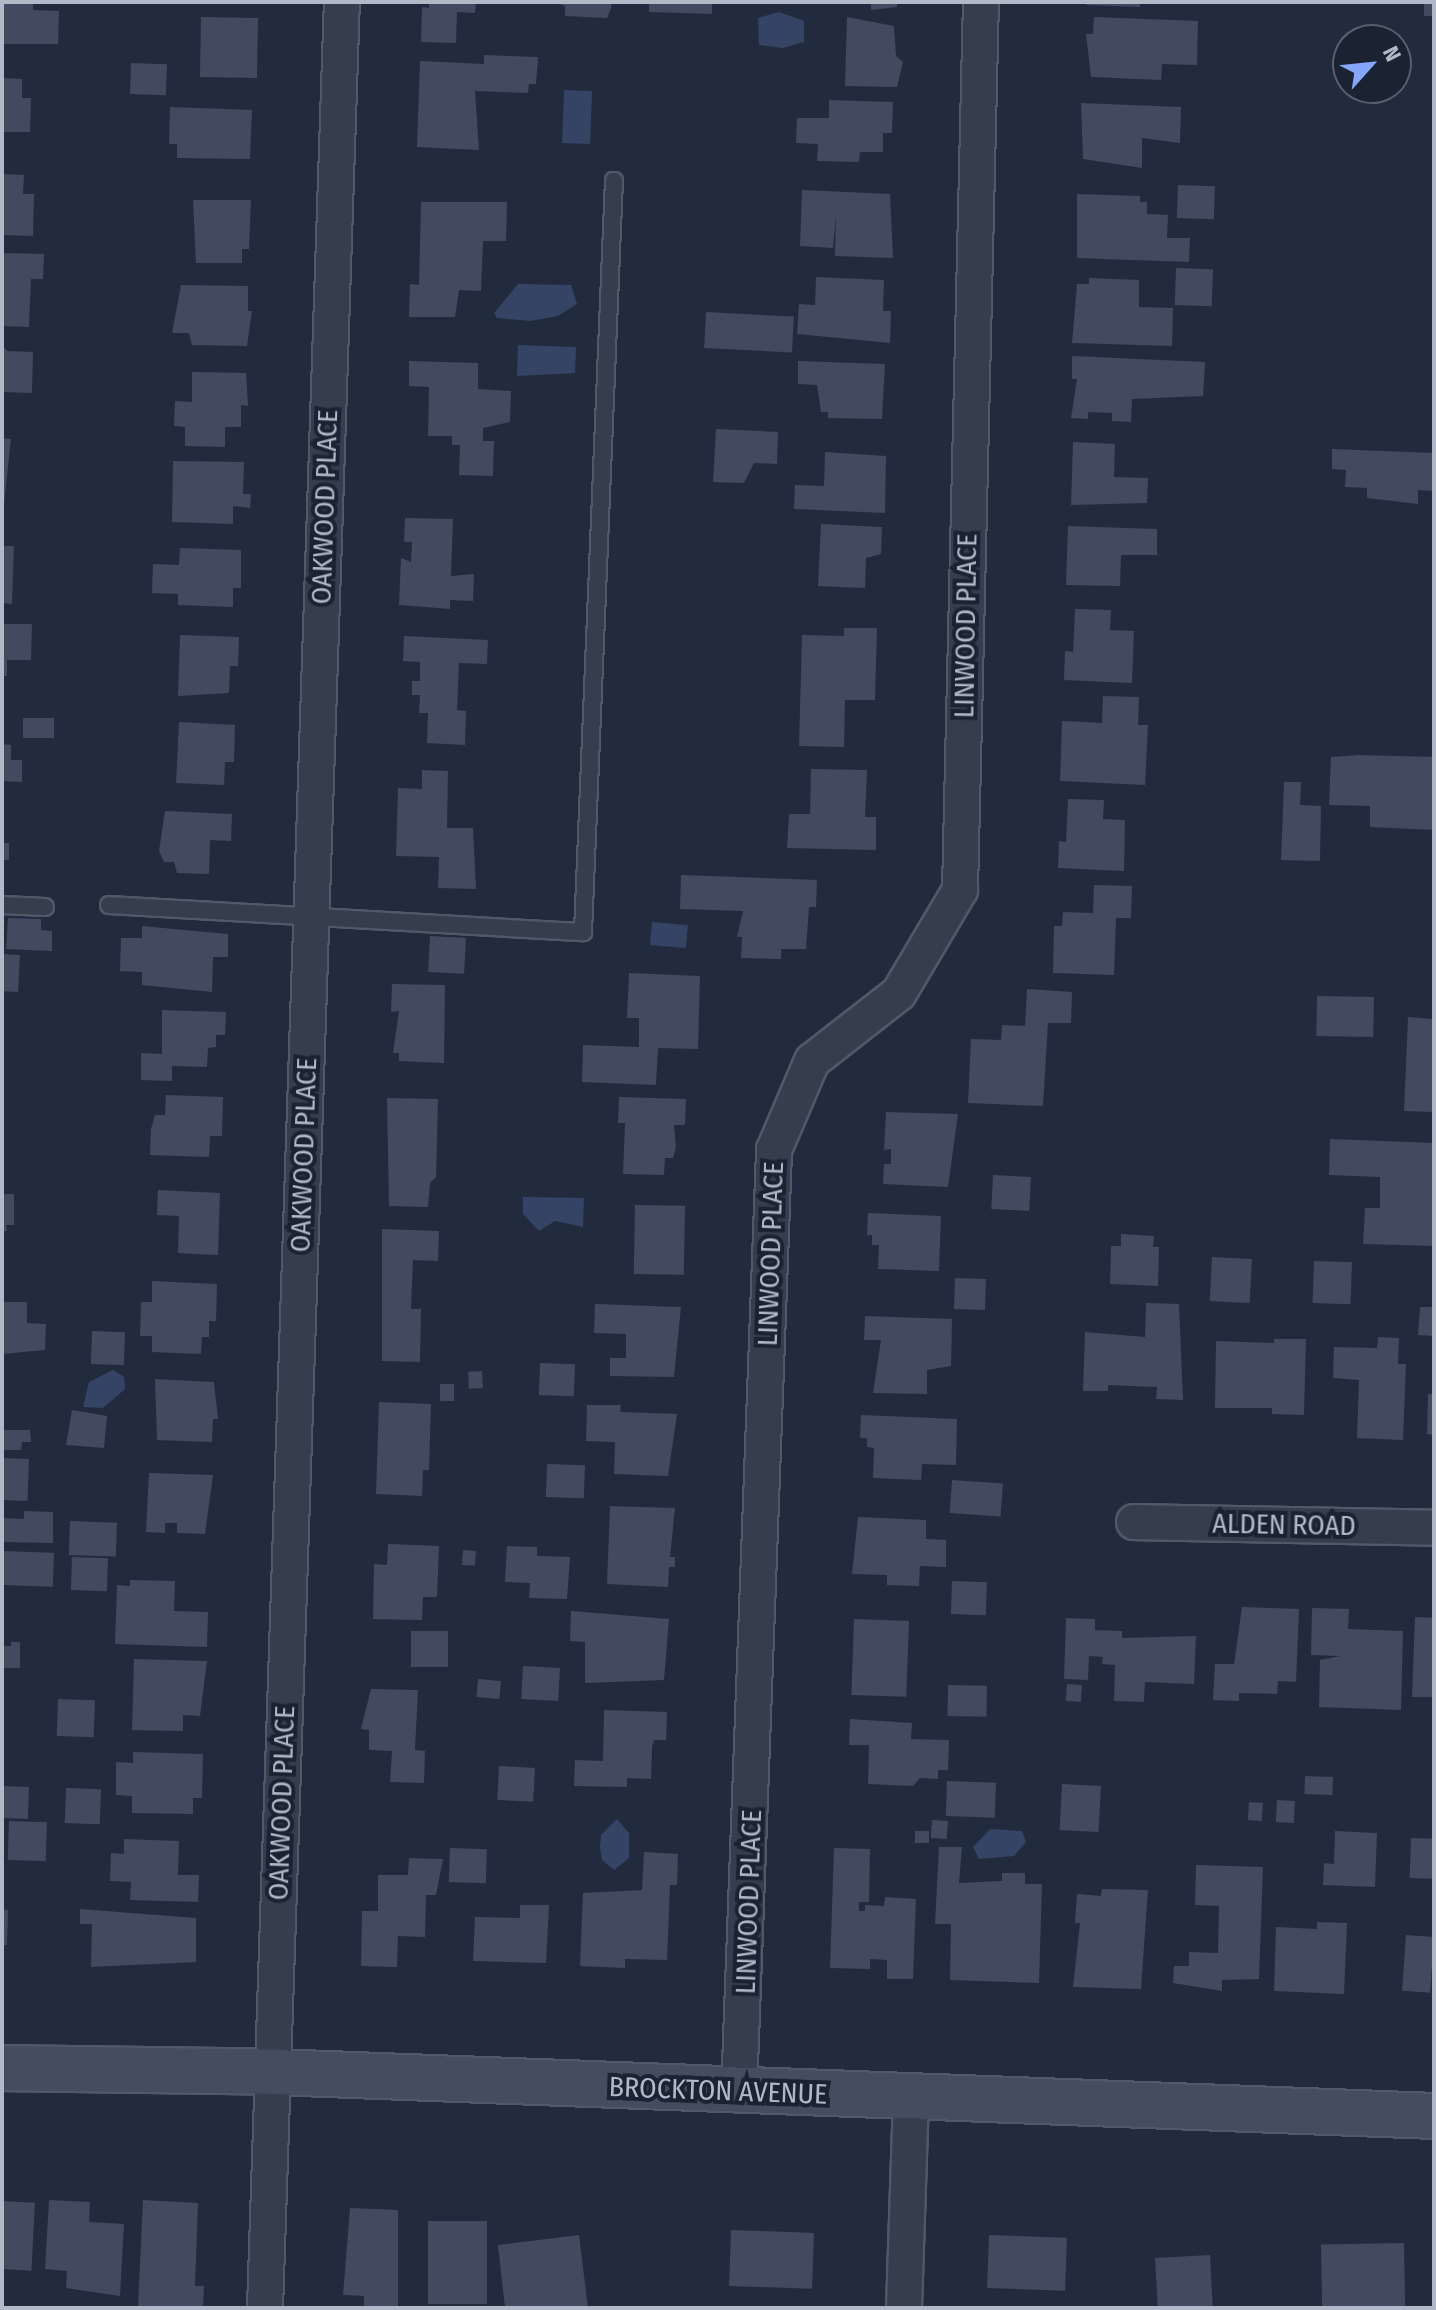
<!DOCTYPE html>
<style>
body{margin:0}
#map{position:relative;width:1436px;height:2310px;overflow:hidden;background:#222b3d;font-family:"Fira Sans Condensed",sans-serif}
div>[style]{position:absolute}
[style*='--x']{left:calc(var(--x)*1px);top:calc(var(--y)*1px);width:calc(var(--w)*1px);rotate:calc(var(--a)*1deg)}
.water>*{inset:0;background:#354464;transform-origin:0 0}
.building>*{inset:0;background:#414a5f;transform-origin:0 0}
.roads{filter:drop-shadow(2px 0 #515867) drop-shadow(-2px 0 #515867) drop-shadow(0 2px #515867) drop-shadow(0 -2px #515867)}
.lane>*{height:16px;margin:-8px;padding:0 8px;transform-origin:8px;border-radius:8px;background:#363d4d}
.street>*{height:34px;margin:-17px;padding:0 17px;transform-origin:17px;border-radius:17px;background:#363d4d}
.secondary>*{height:44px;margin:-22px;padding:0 22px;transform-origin:22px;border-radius:22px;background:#444c60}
span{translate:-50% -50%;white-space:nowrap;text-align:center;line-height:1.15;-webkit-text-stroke:8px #1b2231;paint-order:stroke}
.street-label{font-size:28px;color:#b1b8c8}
.frame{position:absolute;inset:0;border:4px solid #b1b8c8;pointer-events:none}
.north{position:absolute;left:1332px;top:24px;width:80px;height:80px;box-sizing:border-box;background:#1b2231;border:2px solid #575e6d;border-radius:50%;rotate:63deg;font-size:22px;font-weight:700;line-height:32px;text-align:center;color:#b1b8c8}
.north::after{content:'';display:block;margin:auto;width:28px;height:36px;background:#84a6fb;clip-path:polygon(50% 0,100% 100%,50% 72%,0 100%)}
</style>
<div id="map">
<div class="water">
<i style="clip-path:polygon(779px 12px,804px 21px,804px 42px,783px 48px,759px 45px,758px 18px)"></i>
<i style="left:564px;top:90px;width:28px;height:53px;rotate:2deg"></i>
<i style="clip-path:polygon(518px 284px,571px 285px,577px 304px,558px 316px,530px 321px,497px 318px,494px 313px)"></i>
<i style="clip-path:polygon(518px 345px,576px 347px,575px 373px,517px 376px)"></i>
<i style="left:652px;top:922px;width:36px;height:23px;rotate:5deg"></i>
<i style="clip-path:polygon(523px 1197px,584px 1198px,583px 1227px,555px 1221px,539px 1231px,523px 1214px)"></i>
<i style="clip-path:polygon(113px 1370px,124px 1377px,125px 1389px,103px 1408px,83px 1407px,89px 1382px)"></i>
<i style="clip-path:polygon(617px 1819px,629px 1833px,629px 1858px,614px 1870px,602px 1860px,600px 1848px,601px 1835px)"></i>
<i style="clip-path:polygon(990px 1829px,1022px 1831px,1026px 1842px,1014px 1856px,979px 1859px,973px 1847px)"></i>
</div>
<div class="building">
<i style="clip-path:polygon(2px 2px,33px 2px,33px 10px,59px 11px,58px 44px,2px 44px)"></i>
<i style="clip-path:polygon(429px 2px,476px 2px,475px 13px,457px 12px,456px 43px,421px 42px,422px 7px,429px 8px)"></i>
<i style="clip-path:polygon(555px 2px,612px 2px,611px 8px,607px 18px,565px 16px,565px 6px)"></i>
<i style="clip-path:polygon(649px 2px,712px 2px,712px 14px,649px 12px)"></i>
<i style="clip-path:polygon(871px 2px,897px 2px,897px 7px,871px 10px)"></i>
<i style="clip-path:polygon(1086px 2px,1140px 2px,1140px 7px,1086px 5px)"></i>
<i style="left:1424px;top:2px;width:10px;height:14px"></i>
<i style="left:201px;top:17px;width:57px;height:60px;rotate:1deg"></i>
<i style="clip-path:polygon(847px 17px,894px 26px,896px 56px,903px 62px,897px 87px,845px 86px)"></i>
<i style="clip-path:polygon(1094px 17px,1198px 21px,1197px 65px,1162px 64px,1161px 80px,1091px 77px,1086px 34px,1093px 34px)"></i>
<i style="clip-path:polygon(484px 55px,538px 57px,536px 84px,529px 84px,528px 93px,475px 91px,479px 150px,417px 147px,420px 61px,484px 64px)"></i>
<i style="left:131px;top:63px;width:36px;height:31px;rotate:2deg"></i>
<i style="clip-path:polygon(2px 78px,22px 79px,22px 98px,31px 98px,30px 132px,2px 132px)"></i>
<i style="clip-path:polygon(829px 100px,893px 102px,892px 133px,883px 133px,883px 152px,860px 152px,859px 162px,817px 161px,818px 144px,796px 143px,797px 118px,829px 118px)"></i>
<i style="clip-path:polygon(1081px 103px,1181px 107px,1180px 143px,1142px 138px,1142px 168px,1083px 159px)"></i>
<i style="clip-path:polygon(170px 107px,252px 110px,250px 159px,177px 158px,177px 144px,169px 144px)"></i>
<i style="clip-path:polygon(2px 174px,24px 175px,23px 194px,34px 194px,33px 236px,2px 235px)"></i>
<i style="left:1178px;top:185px;width:37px;height:33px;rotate:2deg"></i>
<i style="clip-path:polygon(802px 190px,890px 194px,893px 258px,835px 256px,836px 216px,833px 248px,800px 246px)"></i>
<i style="clip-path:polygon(1077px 194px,1140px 196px,1140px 202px,1147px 202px,1147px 214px,1168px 215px,1167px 238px,1190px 238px,1189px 262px,1077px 258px)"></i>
<i style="clip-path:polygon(193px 200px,251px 200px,249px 249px,242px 249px,242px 263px,196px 263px)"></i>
<i style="clip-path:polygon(421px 202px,507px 202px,506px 241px,483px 241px,481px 291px,459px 290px,455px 317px,409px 317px,410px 284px,419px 285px)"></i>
<i style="clip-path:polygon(2px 253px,44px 254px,43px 279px,31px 279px,29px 327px,2px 326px)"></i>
<i style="left:1176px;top:268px;width:37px;height:37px;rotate:2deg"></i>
<i style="clip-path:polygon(816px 277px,884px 280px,883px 311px,891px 311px,890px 343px,797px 334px,799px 304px,815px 305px)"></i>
<i style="clip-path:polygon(1089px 278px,1139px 280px,1139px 307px,1173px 308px,1172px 346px,1072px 343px,1077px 284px,1089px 284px)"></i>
<i style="clip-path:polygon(181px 285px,248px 286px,248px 311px,252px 311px,247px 346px,192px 345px,189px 333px,172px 333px)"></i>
<i style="left:706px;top:312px;width:88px;height:36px;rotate:3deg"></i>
<i style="clip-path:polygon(2px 345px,7px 351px,33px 352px,32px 393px,2px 392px)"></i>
<i style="clip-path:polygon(1072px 356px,1205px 362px,1203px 396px,1132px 399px,1131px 422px,1112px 421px,1112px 413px,1088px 412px,1088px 419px,1071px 418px,1077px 379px,1072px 379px)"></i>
<i style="clip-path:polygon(409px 361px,478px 363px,478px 389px,511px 391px,510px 422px,483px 428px,483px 441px,494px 441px,493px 476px,459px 475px,460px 445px,452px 445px,452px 436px,428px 436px,429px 387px,409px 386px)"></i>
<i style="clip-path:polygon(798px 361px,885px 364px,882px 419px,828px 418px,828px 412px,821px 412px,817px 385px,798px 384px)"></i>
<i style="clip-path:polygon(192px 372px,246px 373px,248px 406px,241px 405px,241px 427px,225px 427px,225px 447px,185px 446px,185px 427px,174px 426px,175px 401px,192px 402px)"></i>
<i style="clip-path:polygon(716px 429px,778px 432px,777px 464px,754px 463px,744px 483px,713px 482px)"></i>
<i style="left:2px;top:438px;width:9px;height:66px;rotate:6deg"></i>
<i style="clip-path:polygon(1073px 442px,1115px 444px,1114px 477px,1148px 478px,1147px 503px,1071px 505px)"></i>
<i style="clip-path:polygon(1332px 449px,1434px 453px,1434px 491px,1418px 490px,1418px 504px,1367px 498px,1367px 488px,1345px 487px,1346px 470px,1332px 469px)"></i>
<i style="clip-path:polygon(825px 452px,886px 456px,885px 513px,794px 509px,795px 485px,824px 486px)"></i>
<i style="clip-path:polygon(173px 461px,244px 462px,243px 494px,251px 494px,250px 508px,233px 506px,233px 524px,172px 522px)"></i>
<i style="clip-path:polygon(405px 518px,453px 519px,451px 576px,474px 574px,473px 601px,450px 600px,450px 609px,399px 605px,401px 558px,411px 562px,412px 542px,404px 542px)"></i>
<i style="clip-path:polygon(821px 524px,882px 527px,881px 554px,866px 558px,865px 588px,818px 586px)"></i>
<i style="clip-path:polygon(1068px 526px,1157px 529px,1157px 555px,1121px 555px,1120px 586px,1066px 585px)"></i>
<i style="clip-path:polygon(2px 546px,14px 546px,12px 604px,2px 603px)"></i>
<i style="clip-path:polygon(180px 548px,241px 550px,241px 588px,233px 588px,233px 607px,178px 605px,178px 594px,152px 593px,153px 564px,179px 565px)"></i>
<i style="clip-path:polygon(1075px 609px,1111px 610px,1110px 630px,1134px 631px,1132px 683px,1064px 680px,1065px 651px,1073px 652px)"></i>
<i style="clip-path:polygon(2px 624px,32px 624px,31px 660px,7px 660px,7px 676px,2px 676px)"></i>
<i style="clip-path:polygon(844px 628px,877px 628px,875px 700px,845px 700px,844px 747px,799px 746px,802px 635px,844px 636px)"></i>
<i style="clip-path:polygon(180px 635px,239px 637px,238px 666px,230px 666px,229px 693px,178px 696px)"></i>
<i style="clip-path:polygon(404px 636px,488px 640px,487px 664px,459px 663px,457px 710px,466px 711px,465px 745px,427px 743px,428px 713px,419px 713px,420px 695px,412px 695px,412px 681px,420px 681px,420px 662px,403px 661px)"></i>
<i style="clip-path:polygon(1103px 696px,1139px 697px,1138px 725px,1148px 725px,1145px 785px,1060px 781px,1062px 721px,1102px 723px)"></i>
<i style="left:23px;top:718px;width:31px;height:20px"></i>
<i style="clip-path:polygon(179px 722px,235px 725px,234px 762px,225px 762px,224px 785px,176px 783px)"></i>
<i style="clip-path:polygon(2px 744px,11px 745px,11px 760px,22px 760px,22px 782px,2px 781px)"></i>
<i style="clip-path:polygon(1360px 755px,1434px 757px,1434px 830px,1370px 827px,1370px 806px,1329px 805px,1331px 757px)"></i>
<i style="clip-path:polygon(811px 769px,867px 770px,865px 817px,876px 817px,876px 850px,787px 848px,789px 814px,810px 814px)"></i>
<i style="clip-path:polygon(422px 770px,448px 771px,447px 828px,473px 828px,476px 889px,438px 888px,439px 857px,396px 856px,398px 788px,422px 789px)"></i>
<i style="clip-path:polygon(1284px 782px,1301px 782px,1300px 805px,1321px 806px,1320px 861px,1281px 860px)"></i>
<i style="clip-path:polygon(1068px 799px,1104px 800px,1103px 819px,1125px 820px,1124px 871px,1058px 868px,1059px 841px,1066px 842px)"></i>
<i style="clip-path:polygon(165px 811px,232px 814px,231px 841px,210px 840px,209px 874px,177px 873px,174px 862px,164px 862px,159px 851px)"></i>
<i style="left:2px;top:843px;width:7px;height:17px"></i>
<i style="clip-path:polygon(681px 875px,817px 880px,816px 907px,809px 907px,806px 949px,781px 949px,781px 959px,741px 958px,742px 937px,737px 937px,743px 911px,680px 909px)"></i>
<i style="clip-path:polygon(1094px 885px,1132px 886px,1131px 918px,1116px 918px,1114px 975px,1053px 973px,1054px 926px,1062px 926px,1063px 912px,1093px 913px)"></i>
<i style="clip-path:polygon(8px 918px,41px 919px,41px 930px,52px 931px,52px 951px,6px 949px)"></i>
<i style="clip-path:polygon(142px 926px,228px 934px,228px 957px,213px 957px,212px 992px,142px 985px,142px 972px,120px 971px,121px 938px,142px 938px)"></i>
<i style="left:430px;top:936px;width:36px;height:36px;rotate:3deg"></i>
<i style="left:2px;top:954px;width:18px;height:37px;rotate:3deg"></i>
<i style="clip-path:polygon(629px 973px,700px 976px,698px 1049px,658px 1048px,656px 1085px,582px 1082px,583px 1045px,639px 1047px,639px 1018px,627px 1018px)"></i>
<i style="clip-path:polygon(392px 984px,445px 985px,444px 1063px,399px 1061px,399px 1053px,393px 1053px,399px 1011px,391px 1012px)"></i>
<i style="clip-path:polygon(1027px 989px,1072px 992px,1071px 1023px,1048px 1023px,1043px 1106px,968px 1103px,971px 1039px,1001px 1040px,1002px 1025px,1025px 1026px)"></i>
<i style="left:1317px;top:996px;width:57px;height:40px;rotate:1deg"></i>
<i style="clip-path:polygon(162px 1010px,226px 1012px,225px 1035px,216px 1035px,216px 1047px,208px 1048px,207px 1067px,172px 1066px,172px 1081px,141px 1080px,141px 1053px,162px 1054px)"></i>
<i style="clip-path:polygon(1408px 1017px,1434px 1019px,1434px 1112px,1404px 1111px)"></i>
<i style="clip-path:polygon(166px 1095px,223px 1097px,222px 1136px,210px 1136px,209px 1157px,150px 1155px,151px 1129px,155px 1115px,165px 1115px)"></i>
<i style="clip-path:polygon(619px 1097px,686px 1099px,685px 1125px,674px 1125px,676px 1147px,673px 1158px,665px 1158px,664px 1175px,623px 1174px,625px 1123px,618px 1123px)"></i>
<i style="clip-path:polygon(387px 1098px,438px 1099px,436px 1177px,430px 1183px,428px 1207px,389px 1206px)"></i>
<i style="clip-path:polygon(886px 1112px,958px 1114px,948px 1187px,883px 1184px,884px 1164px,891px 1164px,891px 1149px,884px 1150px)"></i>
<i style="clip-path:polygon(1330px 1139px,1434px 1143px,1434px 1246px,1363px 1244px,1365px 1208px,1380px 1208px,1380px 1177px,1329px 1175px)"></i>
<i style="left:993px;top:1175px;width:38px;height:34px;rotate:3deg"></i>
<i style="clip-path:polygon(158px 1190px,220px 1193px,218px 1255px,178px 1253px,179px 1216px,157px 1215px)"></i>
<i style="clip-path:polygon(2px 1194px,14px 1194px,14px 1225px,6px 1225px,7px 1231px,2px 1231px)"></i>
<i style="left:635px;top:1205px;width:50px;height:69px;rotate:1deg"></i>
<i style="clip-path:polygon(868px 1213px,941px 1216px,939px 1271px,878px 1269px,879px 1245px,872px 1245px,872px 1235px,867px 1235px)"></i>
<i style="clip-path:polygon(382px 1229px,439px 1231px,438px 1261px,413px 1260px,411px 1309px,421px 1309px,420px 1362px,382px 1361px)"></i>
<i style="clip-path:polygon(1121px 1234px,1154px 1236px,1153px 1247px,1159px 1247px,1158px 1286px,1110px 1284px,1111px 1246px,1121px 1246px)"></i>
<i style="left:1212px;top:1257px;width:40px;height:44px;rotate:3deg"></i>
<i style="left:1314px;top:1261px;width:38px;height:42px;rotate:2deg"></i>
<i style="left:955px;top:1278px;width:31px;height:31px;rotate:2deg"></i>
<i style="clip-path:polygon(152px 1281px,217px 1284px,216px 1321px,209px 1321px,209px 1337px,202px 1337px,201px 1354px,152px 1352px,152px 1336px,140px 1336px,141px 1302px,152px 1302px)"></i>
<i style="clip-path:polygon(2px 1302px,27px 1302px,27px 1323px,46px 1324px,45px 1350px,2px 1354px)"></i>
<i style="clip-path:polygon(1146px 1303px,1179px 1304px,1183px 1400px,1156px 1399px,1157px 1387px,1108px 1385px,1108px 1391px,1083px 1391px,1085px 1332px,1145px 1337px)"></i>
<i style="clip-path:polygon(595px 1304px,681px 1307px,674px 1377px,610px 1376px,610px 1358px,626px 1358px,626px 1334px,594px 1333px)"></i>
<i style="clip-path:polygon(1420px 1307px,1434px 1307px,1434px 1336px,1418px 1335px)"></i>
<i style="clip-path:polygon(865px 1316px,952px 1319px,951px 1366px,927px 1370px,927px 1394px,873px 1393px,881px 1340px,864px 1340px)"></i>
<i style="left:92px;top:1331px;width:33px;height:33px;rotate:2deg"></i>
<i style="clip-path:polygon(1378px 1337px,1399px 1338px,1398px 1364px,1406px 1364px,1403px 1440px,1357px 1438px,1359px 1380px,1333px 1378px,1334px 1347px,1377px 1348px)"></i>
<i style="clip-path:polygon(1274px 1339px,1306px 1339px,1304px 1415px,1272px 1414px,1272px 1408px,1215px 1408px,1216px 1341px,1274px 1343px)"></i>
<i style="left:540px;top:1363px;width:35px;height:32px;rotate:2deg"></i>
<i style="left:482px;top:1371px;width:17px;height:14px;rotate:87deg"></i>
<i style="clip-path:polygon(155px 1379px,214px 1382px,218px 1419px,213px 1419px,212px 1442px,157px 1440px)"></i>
<i style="left:440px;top:1384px;width:14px;height:17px"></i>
<i style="clip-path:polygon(1428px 1394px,1434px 1394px,1434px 1435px,1427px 1434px)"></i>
<i style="clip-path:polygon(379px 1402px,431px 1404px,429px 1470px,423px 1470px,422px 1496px,376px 1494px)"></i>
<i style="clip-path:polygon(587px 1405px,621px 1405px,620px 1412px,677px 1414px,668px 1476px,614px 1474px,615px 1442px,586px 1441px)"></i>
<i style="clip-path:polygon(72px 1410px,107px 1416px,104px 1448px,66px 1445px)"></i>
<i style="clip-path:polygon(861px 1415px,957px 1419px,956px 1465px,922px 1464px,921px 1480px,873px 1478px,874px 1448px,867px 1447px,867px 1438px,860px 1438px)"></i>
<i style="clip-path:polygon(2px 1430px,30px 1430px,31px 1442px,22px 1442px,21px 1450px,2px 1450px)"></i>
<i style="left:2px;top:1458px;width:27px;height:42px;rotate:2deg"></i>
<i style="left:547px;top:1464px;width:38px;height:33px;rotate:2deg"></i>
<i style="clip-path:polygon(149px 1473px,213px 1475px,205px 1534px,177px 1533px,177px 1523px,165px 1523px,165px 1533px,146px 1532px)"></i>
<i style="left:952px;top:1480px;width:51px;height:33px;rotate:4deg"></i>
<i style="clip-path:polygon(610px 1506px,675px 1508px,670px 1557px,675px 1557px,675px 1567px,669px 1567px,668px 1587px,607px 1584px)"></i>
<i style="clip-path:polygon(24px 1511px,53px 1512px,53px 1543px,2px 1542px,2px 1518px,24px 1519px)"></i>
<i style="clip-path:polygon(858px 1517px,926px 1520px,926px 1539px,946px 1540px,946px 1567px,920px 1566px,919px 1586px,887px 1585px,887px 1575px,852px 1574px)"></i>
<i style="left:70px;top:1521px;width:47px;height:34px;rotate:2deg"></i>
<i style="clip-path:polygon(388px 1544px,439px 1546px,437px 1597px,423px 1597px,422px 1620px,373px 1619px,374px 1564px,387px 1565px)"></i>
<i style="clip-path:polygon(507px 1546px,537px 1547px,537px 1556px,570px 1557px,567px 1599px,529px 1598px,530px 1583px,505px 1582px)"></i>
<i style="left:463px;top:1550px;width:13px;height:15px;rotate:4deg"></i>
<i style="left:3px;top:1551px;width:51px;height:34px;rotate:2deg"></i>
<i style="left:72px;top:1557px;width:36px;height:33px;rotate:2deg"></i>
<i style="clip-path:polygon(130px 1580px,175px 1581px,174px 1611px,208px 1612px,207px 1647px,115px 1644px,117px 1585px,130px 1586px)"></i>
<i style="left:952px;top:1581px;width:35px;height:33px;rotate:2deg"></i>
<i style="clip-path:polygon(1242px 1607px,1299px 1609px,1296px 1682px,1278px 1681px,1277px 1694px,1239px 1693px,1239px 1701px,1213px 1700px,1215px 1664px,1234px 1664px)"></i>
<i style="clip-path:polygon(1312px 1608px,1349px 1609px,1348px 1629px,1403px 1631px,1401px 1710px,1319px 1707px,1320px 1660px,1341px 1656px,1311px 1655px)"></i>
<i style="clip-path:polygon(571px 1611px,669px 1619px,664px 1680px,585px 1683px,585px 1642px,570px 1641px)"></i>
<i style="clip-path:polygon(1415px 1617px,1434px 1618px,1434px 1697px,1412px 1697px)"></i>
<i style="clip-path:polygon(1066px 1618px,1095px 1619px,1095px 1630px,1122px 1631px,1122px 1638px,1196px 1636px,1194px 1684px,1145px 1682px,1144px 1702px,1114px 1701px,1115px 1665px,1102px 1664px,1103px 1657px,1089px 1656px,1088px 1680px,1064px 1679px)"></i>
<i style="left:854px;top:1619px;width:55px;height:76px;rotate:2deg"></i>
<i style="left:411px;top:1631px;width:37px;height:36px"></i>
<i style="clip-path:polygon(11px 1642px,20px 1642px,20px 1668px,2px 1668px,2px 1646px,11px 1646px)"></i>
<i style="clip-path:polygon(134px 1659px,207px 1661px,200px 1716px,183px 1715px,183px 1731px,132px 1730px)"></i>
<i style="left:523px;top:1666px;width:37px;height:33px;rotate:3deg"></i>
<i style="left:478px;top:1679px;width:23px;height:18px;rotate:5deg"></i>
<i style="left:1067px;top:1684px;width:15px;height:17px;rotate:4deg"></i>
<i style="left:948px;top:1685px;width:39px;height:31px;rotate:1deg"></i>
<i style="clip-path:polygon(371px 1689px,418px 1690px,415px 1750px,425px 1751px,424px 1783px,390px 1782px,392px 1751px,369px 1750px,369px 1730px,361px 1729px)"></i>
<i style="left:58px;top:1699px;width:37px;height:37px;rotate:2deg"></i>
<i style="clip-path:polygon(604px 1710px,667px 1712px,666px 1740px,654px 1740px,652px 1748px,651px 1779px,627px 1778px,627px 1787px,574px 1786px,575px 1760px,603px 1761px)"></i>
<i style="clip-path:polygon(850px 1719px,912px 1723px,911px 1739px,949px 1740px,948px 1770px,938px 1770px,938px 1779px,920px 1778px,913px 1786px,868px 1784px,869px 1745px,849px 1745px)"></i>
<i style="clip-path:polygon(133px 1752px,203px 1754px,202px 1798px,193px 1798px,193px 1814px,132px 1813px,132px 1796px,116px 1795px,116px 1762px,133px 1763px)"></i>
<i style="left:499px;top:1766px;width:36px;height:34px;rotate:3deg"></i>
<i style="left:1305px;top:1776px;width:28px;height:18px;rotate:2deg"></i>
<i style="left:947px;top:1781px;width:49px;height:35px;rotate:2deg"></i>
<i style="left:1062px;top:1784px;width:39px;height:46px;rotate:3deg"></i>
<i style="left:2px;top:1786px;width:27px;height:32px;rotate:2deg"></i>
<i style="left:66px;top:1788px;width:35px;height:35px;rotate:2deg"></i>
<i style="left:1277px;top:1800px;width:18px;height:22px;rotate:3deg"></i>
<i style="left:1249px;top:1802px;width:14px;height:18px;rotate:4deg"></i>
<i style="left:932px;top:1820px;width:16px;height:18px;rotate:4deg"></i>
<i style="left:9px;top:1821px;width:38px;height:39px;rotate:2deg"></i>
<i style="left:915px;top:1831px;width:14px;height:12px"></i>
<i style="clip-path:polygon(1335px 1831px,1377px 1833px,1375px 1887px,1323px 1885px,1324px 1863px,1334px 1864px)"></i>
<i style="left:1411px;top:1838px;width:23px;height:40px;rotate:2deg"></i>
<i style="clip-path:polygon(124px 1839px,179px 1841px,178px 1875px,199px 1875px,198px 1902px,130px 1900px,131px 1882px,110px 1881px,111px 1853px,124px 1854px)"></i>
<i style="clip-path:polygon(939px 1847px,962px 1847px,959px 1883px,1002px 1881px,1002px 1873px,1025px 1873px,1025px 1884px,1042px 1884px,1039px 1983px,950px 1980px,951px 1924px,935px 1924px)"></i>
<i style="left:450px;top:1848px;width:37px;height:34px;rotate:2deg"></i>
<i style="clip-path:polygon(834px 1848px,870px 1849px,869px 1902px,859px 1902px,859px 1911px,865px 1911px,865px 1905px,884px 1906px,885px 1897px,916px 1899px,913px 1979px,887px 1979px,887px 1960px,870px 1959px,870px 1969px,830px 1968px)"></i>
<i style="clip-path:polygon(644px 1852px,678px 1854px,677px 1885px,670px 1885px,667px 1960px,625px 1959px,625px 1968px,580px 1966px,583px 1893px,642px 1890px)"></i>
<i style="clip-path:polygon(409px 1858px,443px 1859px,436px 1895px,426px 1895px,425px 1937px,398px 1936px,397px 1967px,361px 1966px,362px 1911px,378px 1911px,378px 1875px,408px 1875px)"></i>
<i style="clip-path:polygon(1196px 1865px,1263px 1867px,1259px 1979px,1222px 1980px,1222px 1991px,1173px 1983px,1174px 1966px,1189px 1966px,1189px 1952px,1218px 1953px,1219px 1906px,1195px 1905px)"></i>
<i style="clip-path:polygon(1102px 1889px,1148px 1890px,1141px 1989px,1073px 1987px,1080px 1923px,1075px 1923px,1077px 1894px,1101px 1896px)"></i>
<i style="clip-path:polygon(520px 1905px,549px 1905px,546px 1963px,473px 1961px,475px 1917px,520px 1918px)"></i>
<i style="clip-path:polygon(2px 1909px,8px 1910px,7px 1945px,2px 1945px)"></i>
<i style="clip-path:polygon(80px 1909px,196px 1918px,196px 1962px,91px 1967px,92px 1924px,80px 1924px)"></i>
<i style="clip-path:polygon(1317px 1922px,1347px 1923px,1344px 1994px,1274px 1991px,1276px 1927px,1317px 1929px)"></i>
<i style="left:1406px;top:1935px;width:28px;height:56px;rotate:4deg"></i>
<i style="clip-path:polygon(49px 2200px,90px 2202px,89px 2222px,124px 2224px,120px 2296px,66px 2288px,67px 2271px,45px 2269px)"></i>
<i style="clip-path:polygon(143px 2200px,198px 2203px,195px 2286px,204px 2286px,203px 2308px,138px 2308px)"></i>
<i style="left:2px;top:2201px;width:33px;height:68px;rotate:3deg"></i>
<i style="clip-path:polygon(350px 2208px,398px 2210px,398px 2308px,364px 2308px,364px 2296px,343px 2295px)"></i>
<i style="left:428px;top:2221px;width:59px;height:83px"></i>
<i style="left:731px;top:2230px;width:83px;height:56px;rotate:2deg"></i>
<i style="clip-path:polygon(579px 2235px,588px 2308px,505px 2308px,498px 2245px)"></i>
<i style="left:989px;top:2235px;width:78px;height:53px;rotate:2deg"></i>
<i style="left:1404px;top:2243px;width:65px;height:83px;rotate:89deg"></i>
<i style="left:1210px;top:2255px;width:53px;height:55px;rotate:87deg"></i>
</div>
<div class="roads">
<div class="lane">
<i style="--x:2;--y:905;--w:43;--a:2.7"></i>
<i style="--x:109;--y:905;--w:475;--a:3.3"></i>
<i style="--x:583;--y:932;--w:752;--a:-87.64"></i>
</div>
<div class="street">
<i style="--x:1134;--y:1522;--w:300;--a:1.1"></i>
<i style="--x:739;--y:2093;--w:944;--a:-87.87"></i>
<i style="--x:774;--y:1150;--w:97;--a:-66.9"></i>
<i style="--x:812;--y:1061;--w:110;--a:-38"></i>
<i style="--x:899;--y:993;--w:120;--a:-59.4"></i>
<i style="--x:960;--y:890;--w:888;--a:-88.65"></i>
<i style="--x:265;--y:2308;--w:2307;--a:-88.09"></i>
<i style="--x:904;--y:2308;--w:209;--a:-88.1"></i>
</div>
<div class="secondary">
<i style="--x:2;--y:2068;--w:272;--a:0.8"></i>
<i style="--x:274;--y:2072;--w:1161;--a:2.17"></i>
</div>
</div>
<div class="street-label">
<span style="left:325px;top:507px;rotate:-88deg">OAKWOOD PLACE</span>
<span style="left:966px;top:626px;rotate:-89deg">LINWOOD PLACE</span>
<span style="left:304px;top:1155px;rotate:-88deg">OAKWOOD PLACE</span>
<span style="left:771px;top:1254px;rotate:-88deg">LINWOOD PLACE</span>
<span style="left:1284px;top:1525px;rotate:1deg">ALDEN ROAD</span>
<span style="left:282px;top:1803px;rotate:-88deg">OAKWOOD PLACE</span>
<span style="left:749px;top:1902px;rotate:-88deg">LINWOOD PLACE</span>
<span style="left:718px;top:2091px;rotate:2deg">BROCKTON AVENUE</span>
</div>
<div class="frame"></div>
<div class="north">N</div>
</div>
